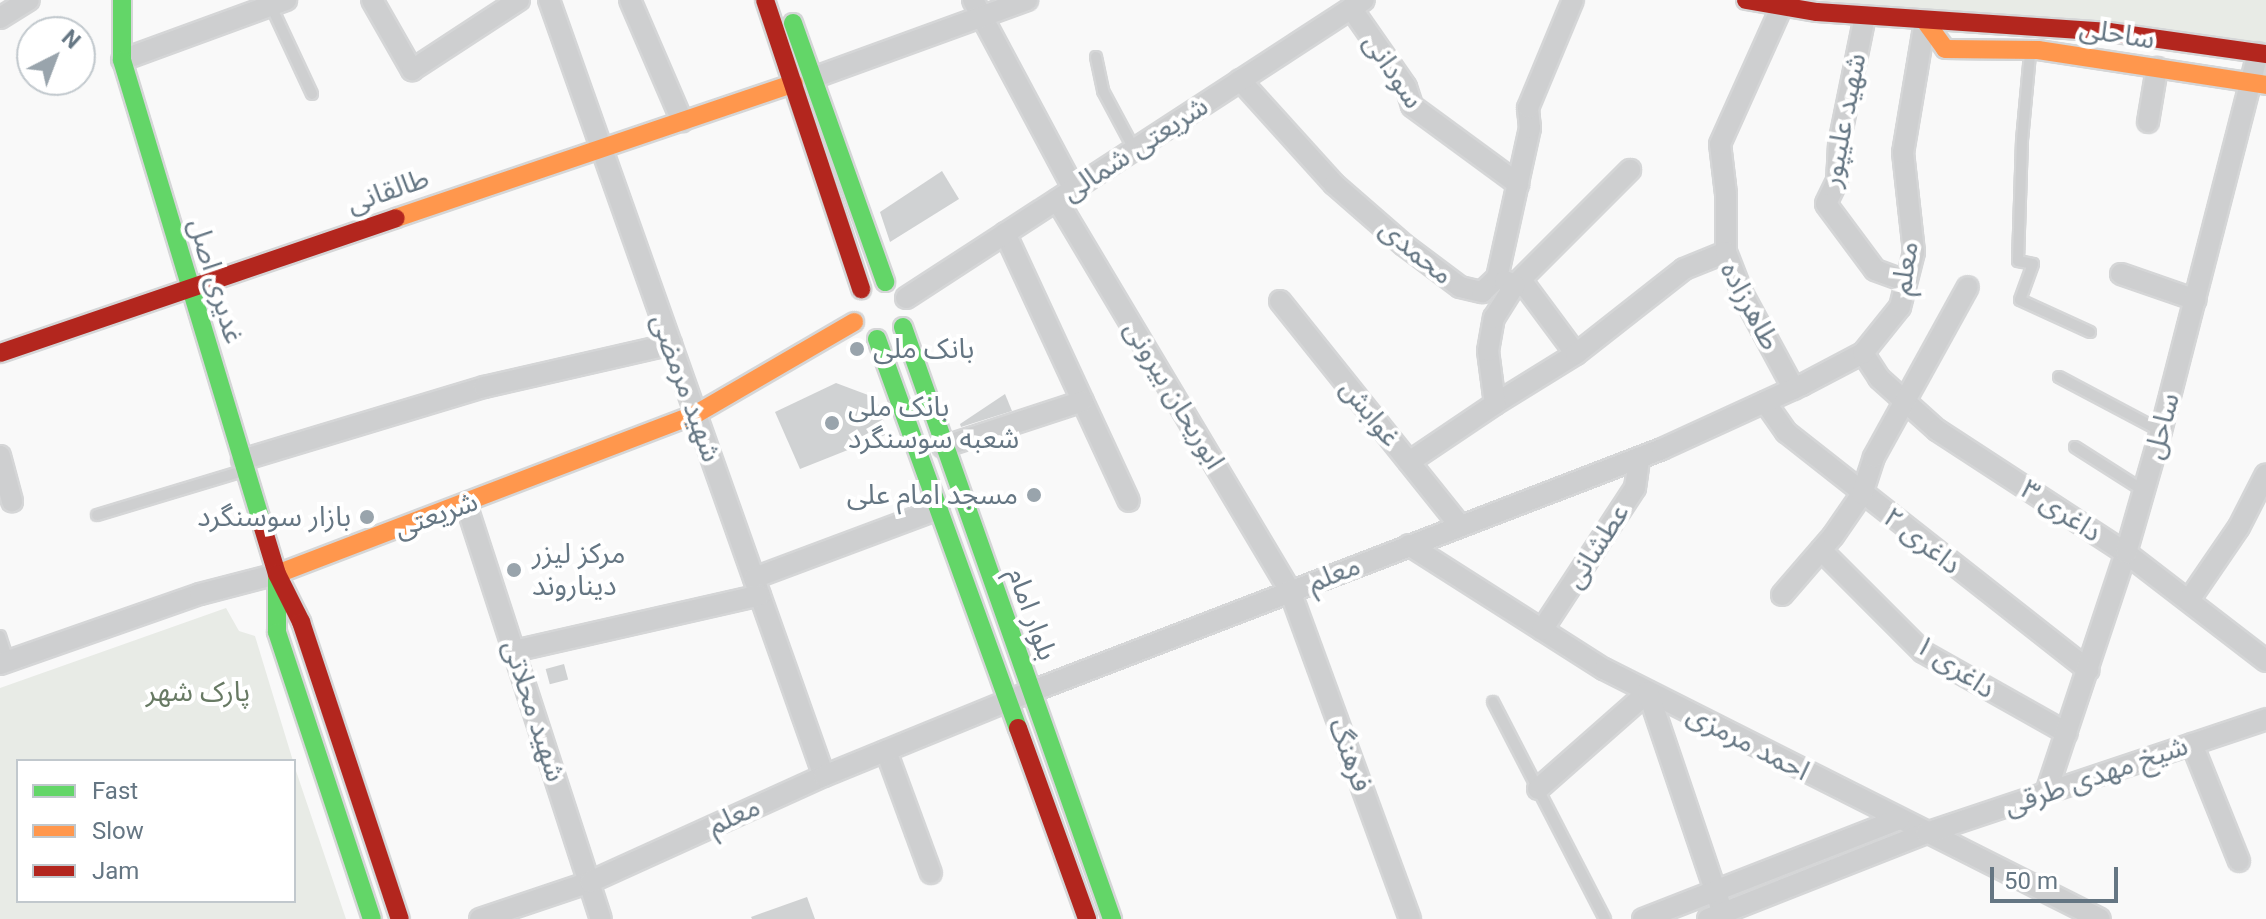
<!DOCTYPE html>
<meta charset="utf-8">
<style>
body{margin:0}
#map{position:relative;width:2266px;height:919px;overflow:hidden;background:#f9f9f9;font-family:Roboto,"Noto Sans Arabic",sans-serif}
div>[style]{position:absolute}
[style*='--x']{left:calc(var(--x)*1px);top:calc(var(--y)*1px);width:calc(var(--w)*1px);rotate:calc(var(--a)*1deg)}
.green>*{inset:0;background:#e8ebe6}
.building>*{inset:0;background:#d0d2d3;transform-origin:0 0}
.roads{filter:drop-shadow(2px 0 #d5d6d7) drop-shadow(-2px 0 #d5d6d7) drop-shadow(0 2px #d5d6d7) drop-shadow(0 -2px #d5d6d7)}
.lane>*{height:10px;margin:-5px;padding:0 5px;transform-origin:5px;border-radius:5px;background:#cecfd0}
.street>*{height:20px;margin:-10px;padding:0 10px;transform-origin:10px;border-radius:10px;background:#cecfd0}
.fast>*{height:18px;margin:-9px;padding:0 9px;transform-origin:9px;border-radius:9px;background:#63d668}
.slow>*{height:18px;margin:-9px;padding:0 9px;transform-origin:9px;border-radius:9px;background:#ff974d}
.jam>*{height:18px;margin:-9px;padding:0 9px;transform-origin:9px;border-radius:9px;background:#b3261e}
.dots>*{width:22px;height:22px;translate:-50% -50%;box-sizing:border-box;border:4px solid #fff;border-radius:50%}
span{translate:-50% -50%;white-space:nowrap;text-align:center;line-height:1.15;-webkit-text-stroke:8px #fff;paint-order:stroke}
.street-label{font-size:28px;color:#657683}
.poi-label{font-size:28px;color:#657683}
.left{translate:0 -50%;text-align:left}
.right{translate:-100% -50%;text-align:right}
.park-label{font-size:28px;color:#687a64}
.legend{position:absolute;left:16px;top:759px;width:280px;height:144px;box-sizing:border-box;background:#fff;border:2px solid #c1c8cd;margin:0;padding:10px 14px;list-style:none;font-size:24px;color:#657683}
.legend li{display:flex;align-items:center;gap:16px;height:40px}
.legend b{width:40px;border:2px solid #c1c8cd}
.north{position:absolute;left:16px;top:16px;width:80px;height:80px;box-sizing:border-box;background:#fff;border:2px solid #c1c8cd;border-radius:50%;rotate:42deg;font-size:22px;font-weight:700;line-height:32px;text-align:center;color:#657683}
.north::after{content:'';display:block;margin:auto;width:28px;height:36px;background:#99a4ac;clip-path:polygon(50% 0,100% 100%,50% 72%,0 100%)}
.scale{position:absolute;left:1990px;top:867px;width:128px;height:36px;box-sizing:border-box;border:4px solid #657683;border-top:0;padding-left:10px;font-size:24px;line-height:28px;white-space:nowrap;color:#657683;-webkit-text-stroke:6px #fff;paint-order:stroke}
</style>
<div id="map">
<div class="green">
<i style="clip-path:polygon(1815px 0,2266px 0,2266px 44px)"></i>
<i style="clip-path:polygon(226px 608px,239px 631px,255px 636px,293px 761px,18px 761px,18px 901px,294px 901px,294px 765px,346px 919px,0 919px,0 688px)"></i>
</div>
<div class="building">
<i style="clip-path:polygon(942px 171px,959px 199px,890px 242px,880px 212px)"></i>
<i style="clip-path:polygon(836px 383px,876px 398px,888px 434px,800px 469px,775px 412px)"></i>
<i style="clip-path:polygon(1005px 394px,1012px 411px,961px 427px,960px 424px)"></i>
<i style="left:564px;top:664px;width:16px;height:19px;rotate:75deg"></i>
<i style="clip-path:polygon(807px 897px,815px 919px,752px 919px,751px 917px)"></i>
</div>
<div class="roads">
<div class="lane">
<i style="--x:271;--y:6;--w:97;--a:65"></i>
<i style="--x:2030;--y:54;--w:86;--a:95.3"></i>
<i style="--x:2022;--y:140;--w:121;--a:91.9"></i>
<i style="--x:2018;--y:261;--w:15;--a:11"></i>
<i style="--x:2033;--y:264;--w:38;--a:110"></i>
<i style="--x:2020;--y:300;--w:77;--a:24.6"></i>
<i style="--x:1096;--y:57;--w:35;--a:78"></i>
<i style="--x:1103;--y:91;--w:66;--a:61.9"></i>
<i style="--x:2059;--y:377;--w:115;--a:27.9"></i>
<i style="--x:2075;--y:447;--w:82;--a:32.5"></i>
<i style="--x:97;--y:515;--w:152;--a:-16.8"></i>
<i style="--x:0;--y:636;--w:26;--a:72"></i>
<i style="--x:1493;--y:702;--w:244;--a:62.7"></i>
</div>
<div class="street">
<i style="--x:372;--y:0;--w:81;--a:60.3"></i>
<i style="--x:412;--y:70;--w:128;--a:-33.2"></i>
<i style="--x:549;--y:0;--w:823;--a:70.49"></i>
<i style="--x:630;--y:0;--w:132;--a:66.7"></i>
<i style="--x:973;--y:0;--w:214;--a:61.9"></i>
<i style="--x:1351;--y:8;--w:96;--a:55.2"></i>
<i style="--x:1406;--y:87;--w:20;--a:72"></i>
<i style="--x:1412;--y:106;--w:132;--a:36.3"></i>
<i style="--x:1865;--y:16;--w:131;--a:101.5"></i>
<i style="--x:1839;--y:144;--w:37;--a:93"></i>
<i style="--x:1837;--y:181;--w:25;--a:116"></i>
<i style="--x:1826;--y:204;--w:82;--a:53.4"></i>
<i style="--x:1875;--y:270;--w:33;--a:20"></i>
<i style="--x:0;--y:18;--w:34;--a:-32"></i>
<i style="--x:122;--y:60;--w:175;--a:-20.1"></i>
<i style="--x:813;--y:78;--w:228;--a:-20"></i>
<i style="--x:1240;--y:80;--w:140;--a:47.9"></i>
<i style="--x:1334;--y:184;--w:93;--a:41.1"></i>
<i style="--x:1404;--y:245;--w:70;--a:36.9"></i>
<i style="--x:1460;--y:287;--w:23;--a:13"></i>
<i style="--x:1482;--y:292;--w:21;--a:-43"></i>
<i style="--x:1497;--y:278;--w:154;--a:-77.6"></i>
<i style="--x:1530;--y:128;--w:20;--a:-96"></i>
<i style="--x:1528;--y:108;--w:117;--a:-67.4"></i>
<i style="--x:2148;--y:122;--w:55;--a:-80.5"></i>
<i style="--x:1057;--y:200;--w:455;--a:59.2"></i>
<i style="--x:1290;--y:591;--w:349;--a:69.9"></i>
<i style="--x:1005;--y:233;--w:295;--a:65.2"></i>
<i style="--x:1726;--y:252;--w:58;--a:-90"></i>
<i style="--x:1726;--y:194;--w:50;--a:-96.8"></i>
<i style="--x:1720;--y:144;--w:151;--a:-65.8"></i>
<i style="--x:2121;--y:274;--w:79;--a:19.1"></i>
<i style="--x:1521;--y:280;--w:92;--a:53.4"></i>
<i style="--x:1505;--y:281;--w:11;--a:22"></i>
<i style="--x:1515;--y:285;--w:163;--a:-45"></i>
<i style="--x:906;--y:298;--w:546;--a:-33.05"></i>
<i style="--x:1280;--y:301;--w:288;--a:51.3"></i>
<i style="--x:1863;--y:353;--w:30;--a:57"></i>
<i style="--x:1879;--y:378;--w:78;--a:41.9"></i>
<i style="--x:1937;--y:430;--w:225;--a:33.1"></i>
<i style="--x:2126;--y:553;--w:177;--a:37.6"></i>
<i style="--x:1765;--y:402;--w:37;--a:55"></i>
<i style="--x:1786;--y:432;--w:385;--a:38.2"></i>
<i style="--x:1495;--y:404;--w:95;--a:-31.7"></i>
<i style="--x:1576;--y:354;--w:137;--a:-38.2"></i>
<i style="--x:1684;--y:269;--w:45;--a:-22"></i>
<i style="--x:1726;--y:252;--w:44;--a:68.7"></i>
<i style="--x:1742;--y:293;--w:109;--a:61.6"></i>
<i style="--x:943;--y:447;--w:147;--a:-18.2"></i>
<i style="--x:0;--y:456;--w:47;--a:75.1"></i>
<i style="--x:242;--y:460;--w:253;--a:-16.8"></i>
<i style="--x:484;--y:387;--w:192;--a:-12.9"></i>
<i style="--x:1409;--y:462;--w:104;--a:-34"></i>
<i style="--x:1495;--y:404;--w:53;--a:-97.5"></i>
<i style="--x:1488;--y:351;--w:34;--a:-80"></i>
<i style="--x:1494;--y:318;--w:39;--a:-58"></i>
<i style="--x:466;--y:504;--w:436;--a:72"></i>
<i style="--x:1409;--y:545;--w:231;--a:32.5"></i>
<i style="--x:1604;--y:669;--w:555;--a:26.75"></i>
<i style="--x:1821;--y:550;--w:144;--a:45"></i>
<i style="--x:1923;--y:652;--w:165;--a:29.4"></i>
<i style="--x:754;--y:578;--w:197;--a:-20.5"></i>
<i style="--x:1782;--y:595;--w:78;--a:-49.2"></i>
<i style="--x:1833;--y:536;--w:51;--a:-55.4"></i>
<i style="--x:1862;--y:494;--w:39;--a:-72"></i>
<i style="--x:1874;--y:457;--w:194;--a:-61.1"></i>
<i style="--x:2189;--y:600;--w:88;--a:-55.6"></i>
<i style="--x:2239;--y:527;--w:59;--a:-63"></i>
<i style="--x:1542;--y:630;--w:170;--a:-56.8"></i>
<i style="--x:1635;--y:488;--w:30;--a:-82"></i>
<i style="--x:514;--y:651;--w:252;--a:-12.8"></i>
<i style="--x:0;--y:664;--w:212;--a:-19.3"></i>
<i style="--x:200;--y:594;--w:80;--a:-14.6"></i>
<i style="--x:2192;--y:744;--w:126;--a:68.1"></i>
<i style="--x:886;--y:751;--w:130;--a:69.8"></i>
<i style="--x:1538;--y:789;--w:147;--a:-41.4"></i>
<i style="--x:1648;--y:692;--w:240;--a:71.3"></i>
<i style="--x:2046;--y:793;--w:253;--a:-71.6"></i>
<i style="--x:2126;--y:553;--w:127;--a:-74"></i>
<i style="--x:2161;--y:431;--w:390;--a:-75.6"></i>
<i style="--x:480;--y:919;--w:116;--a:-18.6"></i>
<i style="--x:590;--y:882;--w:257;--a:-24.4"></i>
<i style="--x:824;--y:776;--w:222;--a:-22.2"></i>
<i style="--x:1030;--y:692;--w:677;--a:-21.03"></i>
<i style="--x:1662;--y:449;--w:154;--a:-24.6"></i>
<i style="--x:1802;--y:385;--w:69;--a:-27.7"></i>
<i style="--x:1863;--y:353;--w:59;--a:-51.2"></i>
<i style="--x:1900;--y:307;--w:57;--a:-75.7"></i>
<i style="--x:1914;--y:252;--w:100;--a:-96.3"></i>
<i style="--x:1903;--y:153;--w:134;--a:-80.5"></i>
<i style="--x:1643;--y:919;--w:275;--a:-21.3"></i>
<i style="--x:1708;--y:919;--w:234;--a:-21.5"></i>
<i style="--x:1926;--y:833;--w:359;--a:-18.5"></i>
</div>
<div class="fast">
<i style="--x:122;--y:0;--w:60;--a:90"></i>
<i style="--x:122;--y:60;--w:489;--a:73.2"></i>
<i style="--x:793;--y:23;--w:275;--a:70.4"></i>
<i style="--x:903;--y:327;--w:628;--a:70.55"></i>
<i style="--x:877;--y:339;--w:414;--a:70.1"></i>
<i style="--x:277;--y:579;--w:53;--a:90"></i>
<i style="--x:277;--y:632;--w:302;--a:71.7"></i>
</div>
<div class="slow">
<i style="--x:1925;--y:21;--w:34;--a:54"></i>
<i style="--x:1945;--y:49;--w:93;--a:0.6"></i>
<i style="--x:2038;--y:50;--w:231;--a:8.7"></i>
<i style="--x:396;--y:218;--w:420;--a:-18.7"></i>
<i style="--x:277;--y:574;--w:449;--a:-20.9"></i>
<i style="--x:696;--y:414;--w:183;--a:-30.2"></i>
</div>
<div class="jam">
<i style="--x:765;--y:0;--w:305;--a:71.6"></i>
<i style="--x:1746;--y:0;--w:72;--a:9.6"></i>
<i style="--x:1817;--y:12;--w:293;--a:3.9"></i>
<i style="--x:2109;--y:32;--w:159;--a:8"></i>
<i style="--x:0;--y:353;--w:418;--a:-18.8"></i>
<i style="--x:263;--y:528;--w:48;--a:73.1"></i>
<i style="--x:277;--y:574;--w:54;--a:63.4"></i>
<i style="--x:301;--y:622;--w:313;--a:71.6"></i>
<i style="--x:1018;--y:728;--w:203;--a:70.1"></i>
</div>
</div>
<div class="dots">
<i style="left:857px;top:349px;background:#99a4ac"></i>
<i style="left:832px;top:423px;background:#99a4ac"></i>
<i style="left:1034px;top:495px;background:#99a4ac"></i>
<i style="left:367px;top:517px;background:#99a4ac"></i>
<i style="left:514px;top:570px;background:#99a4ac"></i>
</div>
<div class="street-label">
<span style="left:2117px;top:34px;rotate:9deg">ساحلی</span>
<span style="left:1393px;top:71px;rotate:56deg">سودانی</span>
<span style="left:1844px;top:120px;rotate:-79deg">شهید علیپور</span>
<span style="left:1135px;top:149px;rotate:-33deg">شریعتی شمالی</span>
<span style="left:388px;top:191px;rotate:-19deg">طالقانی</span>
<span style="left:1416px;top:252px;rotate:39deg">محمدی</span>
<span style="left:1905px;top:268px;rotate:-81deg">معلم</span>
<span style="left:216px;top:281px;rotate:73deg">غدیری اصل</span>
<span style="left:1750px;top:306px;rotate:62deg">طاهرزاده</span>
<span style="left:686px;top:388px;rotate:70deg">شهید مرمضی</span>
<span style="left:1174px;top:395px;rotate:59deg">ابوریحان بیرونی</span>
<span style="left:1370px;top:413px;rotate:51deg">غوابش</span>
<span style="left:2162px;top:426px;rotate:-75deg">ساحل</span>
<span style="left:2061px;top:511px;rotate:33deg">داغری ۳</span>
<span style="left:436px;top:515px;rotate:-20deg">شریعتی</span>
<span style="left:1922px;top:541px;rotate:38deg">داغری ۲</span>
<span style="left:1597px;top:546px;rotate:-57deg">عطشانی</span>
<span style="left:1334px;top:574px;rotate:-21deg">معلم</span>
<span style="left:1032px;top:614px;rotate:70deg">بلوار امام</span>
<span style="left:1955px;top:667px;rotate:34deg">داغری ۱</span>
<span style="left:534px;top:711px;rotate:72deg">شهید محلاتی</span>
<span style="left:1748px;top:743px;rotate:27deg">احمد مرمزی</span>
<span style="left:1350px;top:755px;rotate:70deg">فرهنگ</span>
<span style="left:2096px;top:776px;rotate:-19deg">شیخ مهدی طرقی</span>
<span style="left:734px;top:816px;rotate:-24deg">معلم</span>
</div>
<div class="poi-label">
<span class="left" style="left:873px;top:349px">بانک ملی</span>
<span class="left" style="left:848px;top:423px">بانک ملی<br>شعبه سوسنگرد</span>
<span class="right" style="left:1018px;top:495px">مسجد امام علی</span>
<span class="right" style="left:351px;top:517px">بازار سوسنگرد</span>
<span class="left" style="left:532px;top:570px">مرکز لیزر<br>دیناروند</span>
</div>
<div class="park-label">
<span style="left:198px;top:692px">پارک شهر</span>
</div>
<ul class="legend">
<li><b style="height:10px;background:#63d668"></b>Fast</li>
<li><b style="height:10px;background:#ff974d"></b>Slow</li>
<li><b style="height:10px;background:#b3261e"></b>Jam</li>
</ul>
<div class="north">N</div>
<div class="scale">50 m</div>
</div>
